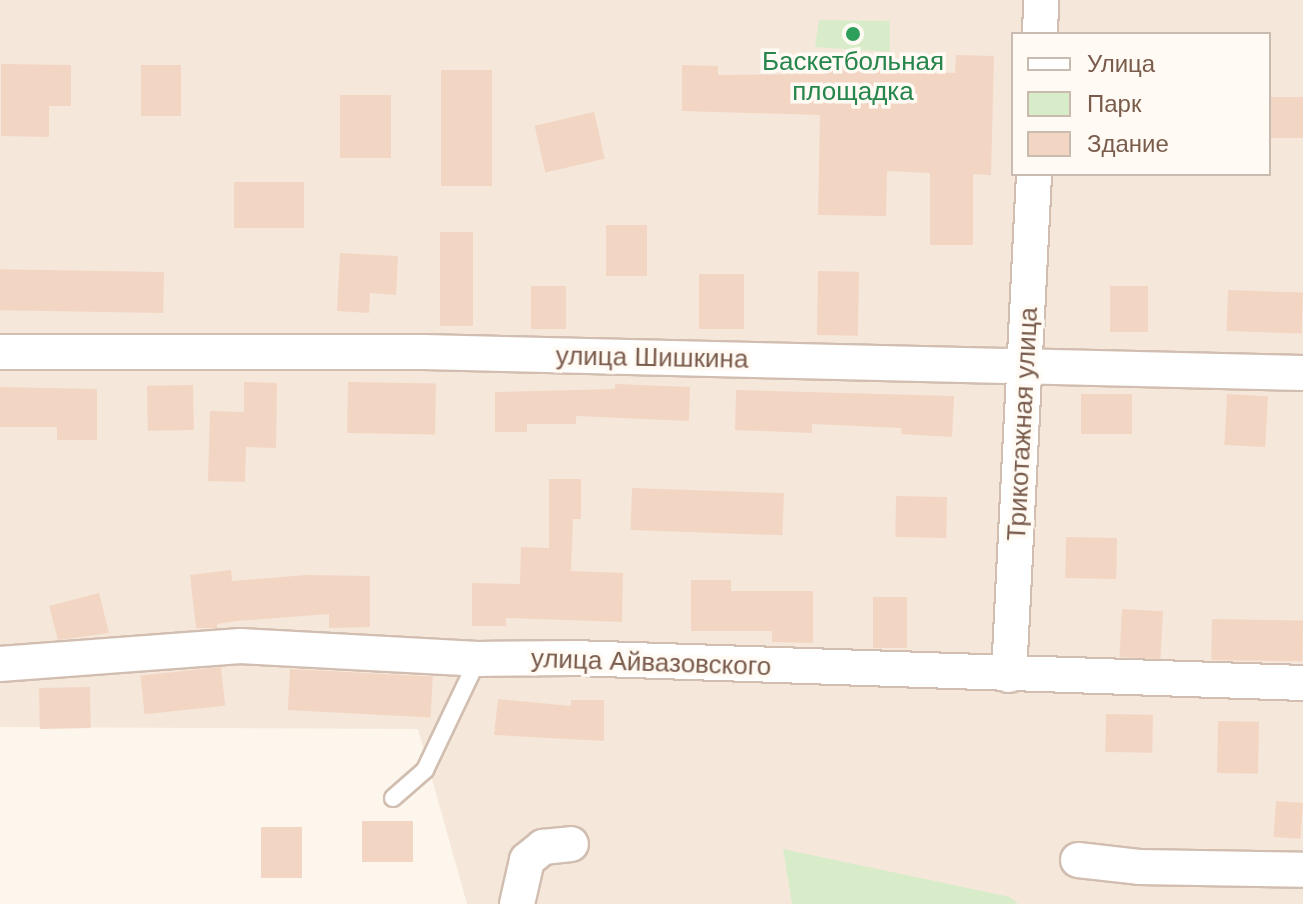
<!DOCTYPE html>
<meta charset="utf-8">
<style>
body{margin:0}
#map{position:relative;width:1303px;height:904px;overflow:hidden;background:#fdf6ec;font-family:Helvetica,sans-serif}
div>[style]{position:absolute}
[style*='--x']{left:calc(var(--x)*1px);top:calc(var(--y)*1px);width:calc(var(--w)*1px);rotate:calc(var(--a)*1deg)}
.residential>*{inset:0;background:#f5e8da}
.green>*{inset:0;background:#d8ecc9}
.building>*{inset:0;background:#f3d5c3;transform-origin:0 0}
.roads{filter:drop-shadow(2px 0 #d1beb0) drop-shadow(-2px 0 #d1beb0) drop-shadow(0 2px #d1beb0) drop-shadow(0 -2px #d1beb0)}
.lane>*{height:16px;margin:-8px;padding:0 8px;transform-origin:8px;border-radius:8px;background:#fff}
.street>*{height:34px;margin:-17px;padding:0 17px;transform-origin:17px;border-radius:17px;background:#fff}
.dots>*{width:22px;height:22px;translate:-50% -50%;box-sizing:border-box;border:4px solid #fffaf3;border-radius:50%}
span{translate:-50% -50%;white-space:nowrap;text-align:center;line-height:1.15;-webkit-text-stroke:7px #fffaf3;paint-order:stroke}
.leisure-label{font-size:26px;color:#27864d}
.street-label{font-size:26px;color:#7a5c4d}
.legend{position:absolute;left:1011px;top:32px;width:260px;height:144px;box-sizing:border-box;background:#fffaf3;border:2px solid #cabbb1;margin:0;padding:10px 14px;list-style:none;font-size:24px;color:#7a5c4d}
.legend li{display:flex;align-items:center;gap:16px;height:40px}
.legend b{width:40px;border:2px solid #cabbb1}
</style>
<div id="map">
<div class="residential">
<i style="clip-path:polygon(evenodd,0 0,1303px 0,1303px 904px,467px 904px,418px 729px,0 727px,0 0,1013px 34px,1269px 34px,1269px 174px,1013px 174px,1013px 34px)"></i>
</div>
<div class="green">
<i style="clip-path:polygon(819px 20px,890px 21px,890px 52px,815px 47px)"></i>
<i style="clip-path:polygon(783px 849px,1010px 897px,1018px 904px,792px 904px)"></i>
</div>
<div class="building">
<i style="clip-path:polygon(821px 55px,889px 56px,889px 70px,955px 73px,956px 55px,994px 56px,991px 175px,973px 174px,973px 245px,930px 245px,930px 173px,887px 171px,886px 216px,818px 215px,820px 115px,682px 111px,682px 65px,718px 66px,718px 75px,821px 74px)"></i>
<i style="clip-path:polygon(1px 64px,71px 65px,71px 106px,49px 106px,49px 137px,1px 136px)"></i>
<i style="left:141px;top:65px;width:40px;height:51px"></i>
<i style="left:441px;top:70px;width:51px;height:116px"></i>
<i style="left:340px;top:95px;width:51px;height:63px"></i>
<i style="left:1269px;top:97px;width:34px;height:41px"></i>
<i style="left:594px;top:112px;width:48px;height:61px;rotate:77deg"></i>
<i style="left:304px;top:182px;width:46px;height:70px;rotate:90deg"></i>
<i style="left:606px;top:225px;width:41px;height:51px"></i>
<i style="left:440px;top:232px;width:33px;height:94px"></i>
<i style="clip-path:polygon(340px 253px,398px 256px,396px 295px,370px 293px,369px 313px,337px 311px)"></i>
<i style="left:818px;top:271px;width:41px;height:64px;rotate:1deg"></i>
<i style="left:164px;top:272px;width:41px;height:164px;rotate:91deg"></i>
<i style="left:699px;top:274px;width:45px;height:55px"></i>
<i style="left:531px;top:286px;width:35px;height:43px"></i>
<i style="left:1110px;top:286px;width:38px;height:46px"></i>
<i style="left:1228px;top:290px;width:75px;height:41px;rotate:2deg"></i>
<i style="clip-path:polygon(244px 382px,277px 383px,276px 448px,246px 447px,245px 482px,208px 481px,210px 411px,244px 412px)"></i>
<i style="left:348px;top:382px;width:88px;height:51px;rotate:1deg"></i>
<i style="clip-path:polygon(615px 384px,690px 387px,689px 421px,576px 416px,576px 424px,527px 424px,527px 432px,495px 432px,495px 392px,615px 389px)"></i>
<i style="left:193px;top:385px;width:45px;height:46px;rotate:89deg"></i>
<i style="clip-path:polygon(0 387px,97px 389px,97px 440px,57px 440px,57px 427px,0 427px)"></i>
<i style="clip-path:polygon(736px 390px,954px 396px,952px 437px,901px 434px,902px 428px,812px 424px,812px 433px,735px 430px)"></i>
<i style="left:1081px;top:394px;width:51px;height:40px"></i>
<i style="left:1227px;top:394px;width:41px;height:51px;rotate:3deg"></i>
<i style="clip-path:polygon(549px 479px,581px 479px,581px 519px,573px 519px,571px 571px,623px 573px,622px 622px,506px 618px,506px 626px,472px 626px,472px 583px,520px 584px,521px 547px,549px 548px)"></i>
<i style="left:632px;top:488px;width:152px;height:42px;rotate:2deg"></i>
<i style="left:896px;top:496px;width:51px;height:41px;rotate:1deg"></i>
<i style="left:1066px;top:537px;width:51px;height:41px;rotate:1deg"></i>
<i style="clip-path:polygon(231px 570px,232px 581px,306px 575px,370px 576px,370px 627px,329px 628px,329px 614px,236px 621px,217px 624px,217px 628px,196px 628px,190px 575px)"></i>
<i style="clip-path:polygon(691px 580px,731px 580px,731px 591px,813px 591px,813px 643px,772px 642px,772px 631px,691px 631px)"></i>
<i style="clip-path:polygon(99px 593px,109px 633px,58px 640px,49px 606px)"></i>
<i style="left:873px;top:597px;width:34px;height:51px"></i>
<i style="left:1122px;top:609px;width:41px;height:48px;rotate:3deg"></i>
<i style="left:1212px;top:619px;width:91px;height:41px;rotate:1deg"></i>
<i style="left:221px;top:667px;width:39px;height:81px;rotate:84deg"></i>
<i style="left:290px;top:669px;width:143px;height:41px;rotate:3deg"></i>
<i style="left:90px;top:687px;width:41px;height:51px;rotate:89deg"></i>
<i style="clip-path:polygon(498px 699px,571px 706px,571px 700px,604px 700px,604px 741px,494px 735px)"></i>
<i style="left:1106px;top:714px;width:47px;height:38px;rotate:1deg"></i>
<i style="left:1218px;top:721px;width:41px;height:52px;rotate:1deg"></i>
<i style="left:1276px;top:801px;width:27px;height:36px;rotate:4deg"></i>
<i style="left:362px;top:821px;width:51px;height:41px"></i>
<i style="left:261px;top:827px;width:41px;height:51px"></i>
</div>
<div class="roads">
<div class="lane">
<i style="--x:393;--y:798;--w:43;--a:-41.2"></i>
<i style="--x:425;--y:770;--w:123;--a:-64.5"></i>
</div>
<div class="street">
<i style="--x:1040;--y:34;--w:34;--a:-88"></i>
<i style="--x:0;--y:352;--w:424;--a:0"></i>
<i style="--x:424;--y:352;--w:879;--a:1.37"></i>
<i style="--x:0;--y:664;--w:241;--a:-4.3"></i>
<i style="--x:240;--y:646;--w:238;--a:3.1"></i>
<i style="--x:478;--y:659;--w:95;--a:-0.6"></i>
<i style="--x:573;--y:658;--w:730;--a:1.96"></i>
<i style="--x:1009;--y:675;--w:502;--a:-87.14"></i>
<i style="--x:1078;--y:860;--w:61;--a:6.5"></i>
<i style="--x:1139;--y:867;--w:164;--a:1"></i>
<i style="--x:517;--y:904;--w:45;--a:-77.2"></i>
<i style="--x:527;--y:860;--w:21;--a:-39"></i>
<i style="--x:543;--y:847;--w:28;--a:-6"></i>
</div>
</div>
<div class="dots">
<i style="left:853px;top:34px;background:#2e9e5b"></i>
</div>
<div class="leisure-label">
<span style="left:853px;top:77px">Баскетбольная<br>площадка</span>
</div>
<div class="street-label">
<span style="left:652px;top:358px;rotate:1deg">улица Шишкина</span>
<span style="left:1023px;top:424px;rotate:-87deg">Трикотажная улица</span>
<span style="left:651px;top:663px;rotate:2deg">улица Айвазовского</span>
</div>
<ul class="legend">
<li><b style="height:10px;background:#fff"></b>Улица</li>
<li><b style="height:22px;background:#d8ecc9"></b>Парк</li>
<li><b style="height:22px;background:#f3d5c3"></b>Здание</li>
</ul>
</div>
